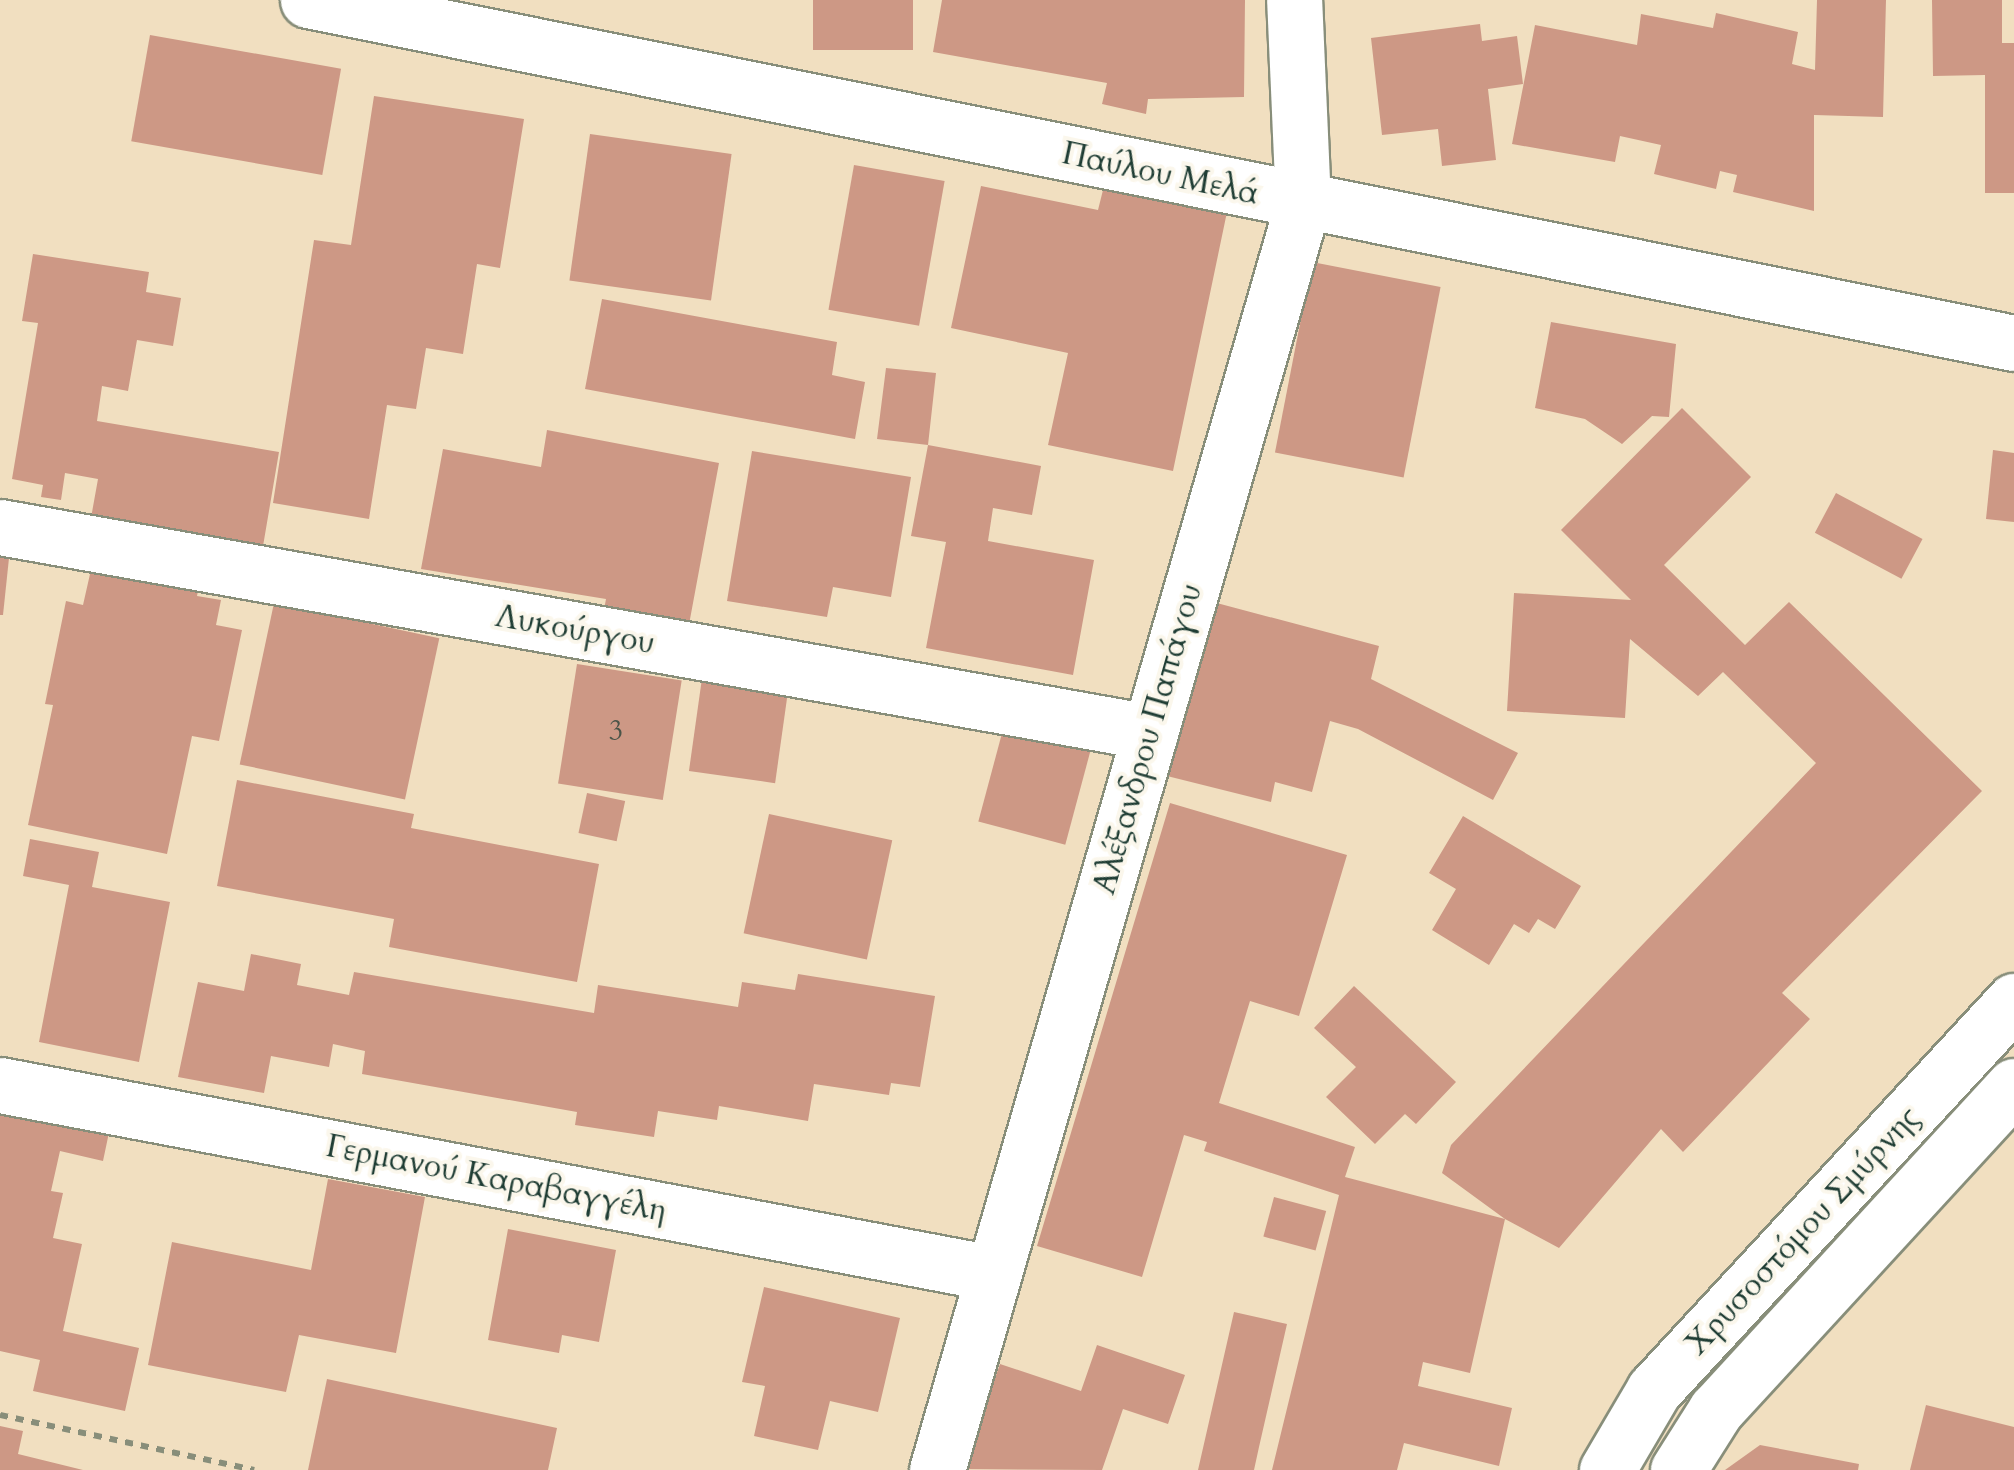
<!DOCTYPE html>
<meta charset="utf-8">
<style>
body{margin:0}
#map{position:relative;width:2014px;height:1470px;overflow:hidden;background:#f1dfc0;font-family:Cardo,serif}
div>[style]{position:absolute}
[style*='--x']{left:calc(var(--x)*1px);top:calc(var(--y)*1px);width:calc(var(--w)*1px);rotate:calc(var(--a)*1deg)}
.building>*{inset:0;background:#cd9885;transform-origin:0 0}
.path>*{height:6px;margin-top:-3px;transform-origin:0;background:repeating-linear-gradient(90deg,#888e7a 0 8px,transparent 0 16px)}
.roads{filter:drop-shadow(2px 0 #888e7a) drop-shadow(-2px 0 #888e7a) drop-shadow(0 2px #888e7a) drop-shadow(0 -2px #888e7a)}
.street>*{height:55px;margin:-27.5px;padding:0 27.5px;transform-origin:27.5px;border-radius:27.5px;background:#fff}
.secondary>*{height:55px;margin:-27.5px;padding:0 27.5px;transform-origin:27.5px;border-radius:27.5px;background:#fff}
span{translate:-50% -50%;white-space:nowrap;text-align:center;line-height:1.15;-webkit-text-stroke:8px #fbf7ec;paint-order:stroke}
.number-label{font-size:28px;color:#4a5448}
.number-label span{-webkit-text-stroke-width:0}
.street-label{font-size:32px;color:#1f3d34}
</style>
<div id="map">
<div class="building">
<i style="left:813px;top:0;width:100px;height:50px"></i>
<i style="clip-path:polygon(942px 0,1245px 0,1244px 97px,1148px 99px,1146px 114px,1102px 104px,1107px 83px,933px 52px)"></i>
<i style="clip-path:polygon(1817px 0,1886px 0,1883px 117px,1814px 115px,1814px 211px,1733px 192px,1737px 175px,1720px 171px,1716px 189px,1654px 174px,1661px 145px,1620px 136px,1615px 162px,1512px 144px,1535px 25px,1637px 45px,1641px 14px,1713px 28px,1716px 13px,1798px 32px,1792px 64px,1815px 70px)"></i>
<i style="clip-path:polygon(1932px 0,2002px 0,2002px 43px,2014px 43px,2014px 193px,1985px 193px,1985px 75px,1933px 76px)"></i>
<i style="clip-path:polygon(1480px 24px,1482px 41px,1517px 36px,1523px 84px,1488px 89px,1496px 160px,1442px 166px,1438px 129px,1382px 135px,1371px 38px)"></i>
<i style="left:150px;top:35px;width:194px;height:108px;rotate:10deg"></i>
<i style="clip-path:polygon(374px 96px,524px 119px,500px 268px,477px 264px,463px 354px,426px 348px,416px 409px,387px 405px,369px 519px,273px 503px,314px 240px,351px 245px)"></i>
<i style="left:590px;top:134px;width:143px;height:148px;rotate:8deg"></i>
<i style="left:854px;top:165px;width:92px;height:147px;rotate:10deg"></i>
<i style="clip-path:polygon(981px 186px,1098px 210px,1104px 186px,1227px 212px,1173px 471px,1048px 445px,1068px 353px,951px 328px)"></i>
<i style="clip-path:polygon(33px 254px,149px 272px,146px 292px,181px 298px,173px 346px,137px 340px,128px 391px,102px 386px,97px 421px,279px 452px,261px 558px,89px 529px,98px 479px,65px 473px,61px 500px,41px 497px,43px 485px,12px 479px,38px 323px,22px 321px)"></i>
<i style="left:1312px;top:262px;width:131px;height:194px;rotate:11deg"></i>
<i style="clip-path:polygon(602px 299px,837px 342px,832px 375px,865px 382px,855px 439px,585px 389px)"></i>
<i style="clip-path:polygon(1551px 322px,1676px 344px,1669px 417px,1652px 416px,1622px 444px,1585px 419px,1535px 408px)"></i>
<i style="clip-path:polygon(886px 368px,936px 373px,928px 445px,1041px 466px,1032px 515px,993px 508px,988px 541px,1094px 560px,1073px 675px,926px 648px,946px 542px,911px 536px,928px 445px,877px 439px)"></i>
<i style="clip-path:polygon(1682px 408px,1751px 477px,1664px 565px,1745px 645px,1789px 602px,1982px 791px,1782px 993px,1810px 1019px,1683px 1152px,1661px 1129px,1559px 1248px,1505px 1219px,1442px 1173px,1451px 1145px,1816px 763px,1723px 672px,1698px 696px,1630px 639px,1625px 718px,1507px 711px,1514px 593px,1631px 600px,1561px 530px)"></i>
<i style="clip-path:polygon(547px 430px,719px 463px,688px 630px,603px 615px,606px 599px,421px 569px,443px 449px,541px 467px)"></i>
<i style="clip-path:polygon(1993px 450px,2014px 453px,2014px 522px,1986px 519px)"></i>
<i style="clip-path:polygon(752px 451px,911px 477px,891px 597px,833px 587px,827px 617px,727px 601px)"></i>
<i style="left:1836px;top:493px;width:98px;height:45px;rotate:28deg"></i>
<i style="clip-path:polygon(95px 552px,201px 575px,197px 596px,221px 600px,216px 625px,242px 630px,219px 741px,192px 736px,167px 854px,28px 825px,53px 705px,45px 704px,66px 601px,83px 605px)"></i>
<i style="clip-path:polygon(0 557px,9px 558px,3px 615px,0 615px)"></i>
<i style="clip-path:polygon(1213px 602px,1379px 646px,1371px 679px,1518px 753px,1493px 800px,1358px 729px,1330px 721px,1312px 792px,1275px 782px,1271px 802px,1167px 776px)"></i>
<i style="left:274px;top:603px;width:169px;height:165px;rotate:12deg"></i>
<i style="left:577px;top:664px;width:106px;height:121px;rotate:9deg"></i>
<i style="left:703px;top:671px;width:87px;height:101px;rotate:8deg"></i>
<i style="left:1005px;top:722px;width:90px;height:103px;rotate:15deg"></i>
<i style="clip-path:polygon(237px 780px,414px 814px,411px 828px,599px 864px,577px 982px,389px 947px,394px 919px,217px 886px)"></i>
<i style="left:587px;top:793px;width:39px;height:41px;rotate:12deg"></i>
<i style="clip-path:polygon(1170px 803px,1347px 855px,1299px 1016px,1250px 1001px,1219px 1103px,1355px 1147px,1345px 1177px,1505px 1219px,1470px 1373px,1423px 1362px,1418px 1386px,1512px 1408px,1499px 1466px,1404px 1443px,1397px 1470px,1272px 1470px,1339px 1195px,1204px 1151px,1207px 1142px,1184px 1135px,1142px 1277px,1037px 1246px)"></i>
<i style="left:769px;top:814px;width:126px;height:122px;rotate:12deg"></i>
<i style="clip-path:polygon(1463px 816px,1581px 886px,1555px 929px,1538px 919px,1529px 933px,1514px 924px,1489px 965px,1432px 930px,1456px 889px,1429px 873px)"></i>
<i style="clip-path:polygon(30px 839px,99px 852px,92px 887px,170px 902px,139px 1062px,39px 1042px,69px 885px,23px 876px)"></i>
<i style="clip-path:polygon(251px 954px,301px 964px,297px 985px,349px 995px,354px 972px,594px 1013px,598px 985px,738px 1007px,742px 982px,795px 990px,798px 974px,935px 996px,920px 1087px,891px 1083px,889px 1095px,814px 1084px,808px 1121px,719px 1106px,717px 1120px,658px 1111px,654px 1137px,575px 1125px,577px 1112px,362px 1074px,365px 1051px,333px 1044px,329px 1067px,271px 1056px,264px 1093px,178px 1077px,198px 982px,244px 991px)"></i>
<i style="clip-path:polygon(1354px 986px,1456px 1082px,1416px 1124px,1405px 1114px,1375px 1144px,1326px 1097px,1356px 1067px,1314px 1028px)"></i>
<i style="clip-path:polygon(0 1099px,111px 1123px,103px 1161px,60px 1151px,51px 1191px,63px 1193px,53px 1238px,82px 1244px,63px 1331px,139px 1348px,125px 1411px,33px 1391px,40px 1360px,0 1351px)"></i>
<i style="clip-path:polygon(328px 1179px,425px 1197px,396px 1353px,299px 1335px,286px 1392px,148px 1365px,172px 1242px,311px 1270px)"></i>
<i style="left:1274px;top:1197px;width:54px;height:41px;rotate:15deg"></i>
<i style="clip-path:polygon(508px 1229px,616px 1250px,599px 1342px,562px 1335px,559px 1353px,488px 1340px)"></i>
<i style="clip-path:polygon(764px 1287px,900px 1318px,878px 1412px,830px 1401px,818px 1450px,754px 1436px,765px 1386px,742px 1382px)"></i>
<i style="clip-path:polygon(1234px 1312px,1287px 1324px,1259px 1447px,1254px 1470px,1198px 1470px)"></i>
<i style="clip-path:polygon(1097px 1345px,1185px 1375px,1168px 1424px,1123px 1409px,1102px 1470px,963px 1469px,1000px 1364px,1081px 1391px)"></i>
<i style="clip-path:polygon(327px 1379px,557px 1428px,548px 1470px,308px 1470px)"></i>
<i style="clip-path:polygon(1926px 1405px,2014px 1427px,2014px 1470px,1910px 1470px)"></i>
<i style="clip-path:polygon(0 1426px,23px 1431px,18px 1454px,83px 1470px,0 1470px)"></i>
<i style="clip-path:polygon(1760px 1445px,1859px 1464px,1858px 1470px,1725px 1470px)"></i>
</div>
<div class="path">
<i style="--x:0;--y:1415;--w:260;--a:12.2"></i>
</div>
<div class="roads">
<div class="street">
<i style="--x:308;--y:0;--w:1740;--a:11.37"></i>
<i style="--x:0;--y:527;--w:1168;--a:10.11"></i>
<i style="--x:0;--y:1085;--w:1010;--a:10.73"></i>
<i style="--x:937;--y:1470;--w:1319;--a:-73.89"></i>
<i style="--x:1303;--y:203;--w:203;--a:-92.5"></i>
</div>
<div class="secondary">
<i style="--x:1607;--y:1470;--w:93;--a:-59.6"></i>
<i style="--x:1654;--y:1390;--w:530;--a:-47.22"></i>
<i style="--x:1678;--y:1470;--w:71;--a:-57.7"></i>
<i style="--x:1716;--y:1410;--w:440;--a:-47.4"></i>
</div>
</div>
<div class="number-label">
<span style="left:616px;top:731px">3</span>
</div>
<div class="street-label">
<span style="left:1161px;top:174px;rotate:12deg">Παύλου Μελά</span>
<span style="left:575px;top:630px;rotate:10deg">Λυκούργου</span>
<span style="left:1148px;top:739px;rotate:-74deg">Αλέξανδρου Παπάγου</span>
<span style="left:496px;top:1179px;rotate:11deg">Γερμανού Καραβαγγέλη</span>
<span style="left:1803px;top:1231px;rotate:-47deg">Χρυσοστόμου Σμύρνης</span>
</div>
</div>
